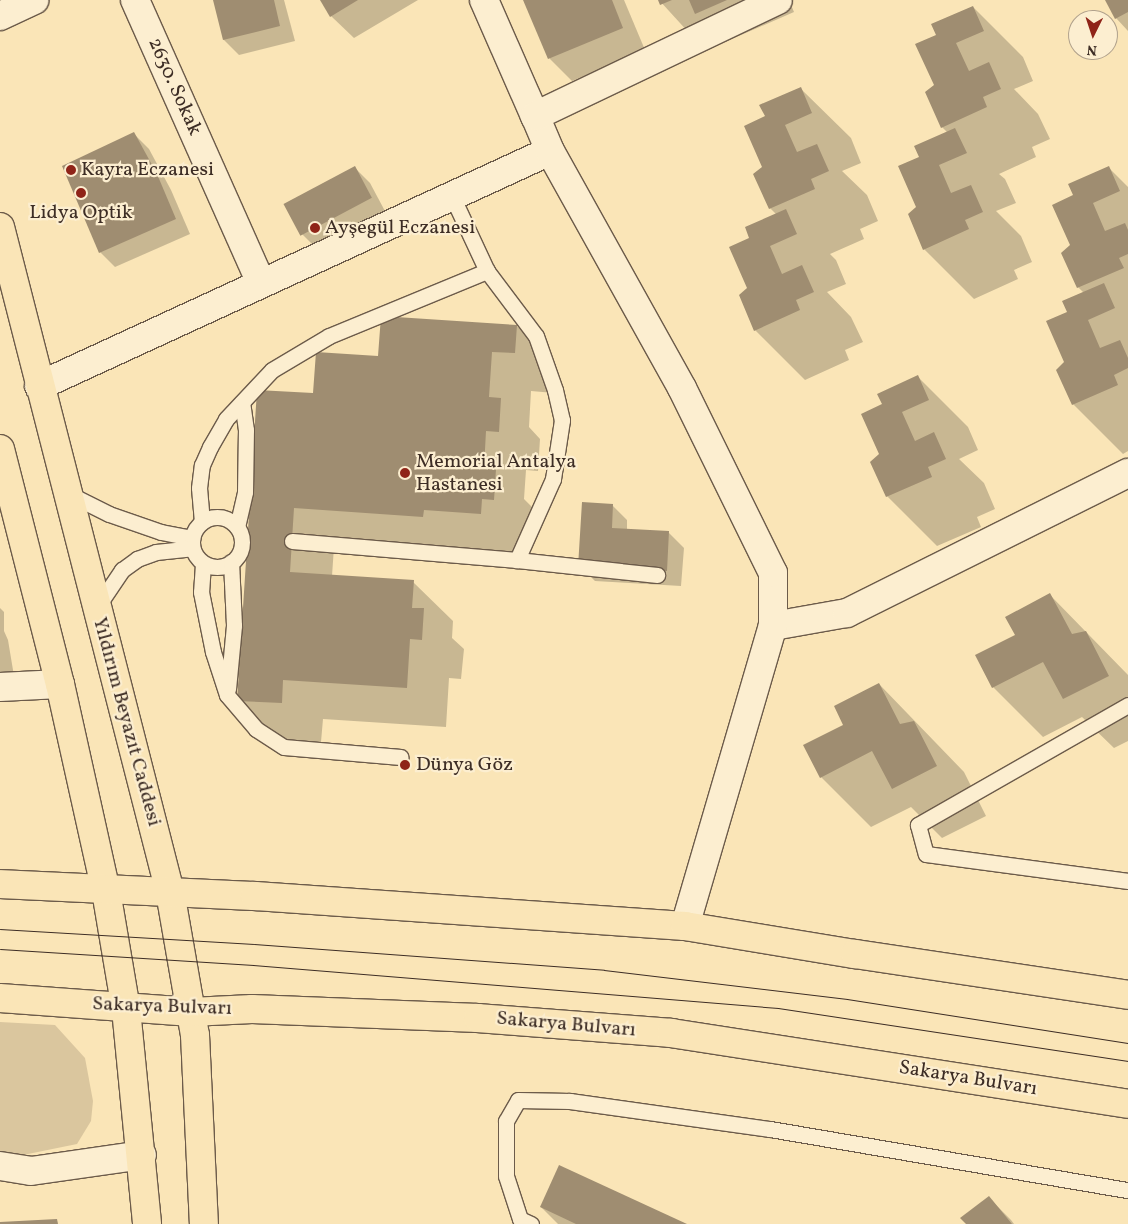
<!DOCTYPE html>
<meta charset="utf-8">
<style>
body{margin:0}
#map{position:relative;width:1128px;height:1224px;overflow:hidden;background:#fae5b7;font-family:Vollkorn,serif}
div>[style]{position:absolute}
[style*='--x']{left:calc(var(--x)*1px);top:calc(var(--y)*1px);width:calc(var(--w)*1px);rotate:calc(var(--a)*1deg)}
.green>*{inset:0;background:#dac69e}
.shadow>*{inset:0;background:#0003}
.building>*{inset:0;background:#9f8d71;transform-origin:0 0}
.roads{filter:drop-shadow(1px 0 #6c5b4a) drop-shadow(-1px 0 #6c5b4a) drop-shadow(0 1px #6c5b4a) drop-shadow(0 -1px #6c5b4a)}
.service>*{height:15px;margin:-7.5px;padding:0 7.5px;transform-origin:7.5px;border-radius:7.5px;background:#fceed0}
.service>.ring{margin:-7.5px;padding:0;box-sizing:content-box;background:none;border:15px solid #fceed0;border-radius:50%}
.minor>*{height:28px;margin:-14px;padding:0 14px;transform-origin:14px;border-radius:14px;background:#fceed0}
.primary>*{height:28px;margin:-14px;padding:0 14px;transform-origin:14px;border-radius:14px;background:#fae5b7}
.tram>*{height:1px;margin:-0.5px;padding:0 0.5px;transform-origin:0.5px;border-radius:0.5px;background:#3d2d25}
.dots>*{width:14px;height:14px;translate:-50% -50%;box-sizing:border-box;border:2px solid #fceed0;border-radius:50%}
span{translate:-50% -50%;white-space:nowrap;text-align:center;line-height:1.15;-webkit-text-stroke:4.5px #fceed0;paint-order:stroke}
.street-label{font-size:20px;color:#3d2d25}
.poi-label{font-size:20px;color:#3d2d25}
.left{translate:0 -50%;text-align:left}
.north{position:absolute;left:1068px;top:10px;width:50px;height:50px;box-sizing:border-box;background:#fceed0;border:1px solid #b0a18c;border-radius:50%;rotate:184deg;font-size:14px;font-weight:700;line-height:20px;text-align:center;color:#3d2d25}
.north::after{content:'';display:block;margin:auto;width:18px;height:22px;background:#8f2418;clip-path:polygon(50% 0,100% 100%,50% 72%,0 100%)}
</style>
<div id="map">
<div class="green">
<i style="clip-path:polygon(0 1022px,55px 1025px,85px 1058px,93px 1101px,91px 1121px,77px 1144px,23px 1155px,0 1151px)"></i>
</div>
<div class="shadow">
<i style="clip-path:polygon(214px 0,284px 0,295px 41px,239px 55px,224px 40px)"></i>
<i style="clip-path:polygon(322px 0,418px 0,354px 38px,331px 16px)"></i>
<i style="clip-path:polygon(524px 0,624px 0,645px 50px,572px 81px,550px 59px)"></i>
<i style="clip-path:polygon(659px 0,789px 0,794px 12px,725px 42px,708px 26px,690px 34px)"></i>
<i style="clip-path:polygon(1106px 0,1128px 0,1128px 31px,1116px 18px)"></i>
<i style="clip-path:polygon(973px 7px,1023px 57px,1033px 81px,1014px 89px,1038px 114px,1050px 139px,1032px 147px,1036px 157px,999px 174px,1005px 179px,1016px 203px,996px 211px,1021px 236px,1032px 262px,1014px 270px,1018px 279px,974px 299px,924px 249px,917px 207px,920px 158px,948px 133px,942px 127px,935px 85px,938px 35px)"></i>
<i style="clip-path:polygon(801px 89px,851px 138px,861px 163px,842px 171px,867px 195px,878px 221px,860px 229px,864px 239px,830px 254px,836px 260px,846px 284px,827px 292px,851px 317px,863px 342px,845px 350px,849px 360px,805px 380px,755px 330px,748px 288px,751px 238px,776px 214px,770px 208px,763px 167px,766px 117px)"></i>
<i style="clip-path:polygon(134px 134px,149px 149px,171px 190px,190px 234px,115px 267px,100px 252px)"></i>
<i style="clip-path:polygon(355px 168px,370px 183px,386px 213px,317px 249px,302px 234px)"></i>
<i style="clip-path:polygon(1109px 168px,1128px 187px,1128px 451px,1123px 454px,1073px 404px,1066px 363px,1069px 313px,1084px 293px,1078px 287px,1071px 246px,1074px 196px)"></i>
<i style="clip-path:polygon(517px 326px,556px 365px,554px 393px,531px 391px,529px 427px,540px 439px,538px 471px,526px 470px,524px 499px,535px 510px,520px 553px,334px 547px,332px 576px,413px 582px,453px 621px,452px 638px,464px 649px,461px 679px,449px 678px,446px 727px,323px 719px,321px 742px,278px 740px,238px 700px,315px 395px,379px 357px)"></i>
<i style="clip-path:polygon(918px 377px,968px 427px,978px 450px,959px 459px,984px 483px,995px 509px,977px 517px,981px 527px,937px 546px,887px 496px,880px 455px,883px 405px)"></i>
<i style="clip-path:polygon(612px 505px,627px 520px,627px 530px,668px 532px,684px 548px,681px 586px,595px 581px,580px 566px)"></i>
<i style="clip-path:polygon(1050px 595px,1128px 675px,1128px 741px,1114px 748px,1082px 717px,1043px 737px,993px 687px,1016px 635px)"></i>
<i style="clip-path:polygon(0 608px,4px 612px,4px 631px,8px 640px,14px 676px,0 676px)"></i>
<i style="clip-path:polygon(879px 684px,964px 772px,986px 816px,942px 838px,911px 807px,871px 827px,821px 777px,845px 725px)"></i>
<i style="clip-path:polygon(989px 1198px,1011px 1220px,1014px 1224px,967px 1224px)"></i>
<i style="clip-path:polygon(541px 1207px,684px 1224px,558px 1224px)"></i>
</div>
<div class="building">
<i style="clip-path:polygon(213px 0,274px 0,280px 26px,223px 40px)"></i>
<i style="clip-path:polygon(320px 0,358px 0,330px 17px)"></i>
<i style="clip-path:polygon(523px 0,612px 0,623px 28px,548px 59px)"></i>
<i style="clip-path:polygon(658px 0,672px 0,660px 5px)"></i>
<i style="clip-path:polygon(689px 0,727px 0,695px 14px)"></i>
<i style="clip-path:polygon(1105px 0,1128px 0,1128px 12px,1115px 19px)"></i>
<i style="clip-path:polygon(973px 6px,984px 31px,956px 43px,969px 71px,989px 62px,1001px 89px,983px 97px,987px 107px,941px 128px,925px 92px,934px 85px,915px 44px,936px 35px,931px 24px)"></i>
<i style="clip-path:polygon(801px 87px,812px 113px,785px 125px,797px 152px,817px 144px,829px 171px,811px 179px,815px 189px,769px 209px,753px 174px,762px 167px,744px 126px,765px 116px,759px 105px)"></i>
<i style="clip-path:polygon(955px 128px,967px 153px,939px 165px,951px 193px,971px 185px,983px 212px,965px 220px,969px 229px,923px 250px,908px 214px,916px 207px,898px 166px,919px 157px,914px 146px)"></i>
<i style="clip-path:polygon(134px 132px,157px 174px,176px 219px,99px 253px,62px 166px)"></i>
<i style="left:355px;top:166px;width:36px;height:81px;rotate:62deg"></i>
<i style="clip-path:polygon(1109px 166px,1120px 191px,1093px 203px,1105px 231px,1125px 223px,1128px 230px,1128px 254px,1119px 258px,1124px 268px,1077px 288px,1061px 253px,1070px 245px,1052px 205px,1073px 195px,1068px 184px)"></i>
<i style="clip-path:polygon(786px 209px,797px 234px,770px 246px,782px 274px,802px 265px,814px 292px,796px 300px,800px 310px,754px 331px,739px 295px,747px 288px,729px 247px,749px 238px,745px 227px)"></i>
<i style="clip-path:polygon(1104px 283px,1115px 308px,1088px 320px,1100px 348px,1120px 340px,1128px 358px,1128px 368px,1114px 375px,1118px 385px,1072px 405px,1056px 370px,1064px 362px,1046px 321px,1067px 312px,1062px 301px)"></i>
<i style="clip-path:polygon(381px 316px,517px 325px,515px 353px,492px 352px,489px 397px,501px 398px,499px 432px,486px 431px,484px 468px,496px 469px,494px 500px,482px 499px,481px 514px,424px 510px,423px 517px,294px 508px,290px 572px,414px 580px,412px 608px,424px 608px,422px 640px,410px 639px,407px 688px,283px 680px,282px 703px,237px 701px,257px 390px,313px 393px,316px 352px,378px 356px)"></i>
<i style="clip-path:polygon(918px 375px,929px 400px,902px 412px,915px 441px,934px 432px,946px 459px,928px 467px,932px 477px,886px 497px,870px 462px,879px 454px,861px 414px,882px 404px,877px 394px)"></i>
<i style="clip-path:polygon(582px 502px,613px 504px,612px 528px,669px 531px,667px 571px,578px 567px)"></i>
<i style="clip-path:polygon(1050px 593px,1072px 634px,1086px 631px,1109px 676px,1063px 699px,1043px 662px,992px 688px,975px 655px,1015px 635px,1005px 617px)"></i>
<i style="clip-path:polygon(879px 683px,900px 724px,914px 721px,937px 766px,892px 789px,872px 751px,820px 778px,803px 745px,843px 725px,834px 706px)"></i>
<i style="clip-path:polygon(559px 1165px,687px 1224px,576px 1224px,540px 1207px)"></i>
<i style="clip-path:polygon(989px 1196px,1012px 1224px,966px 1224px,960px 1218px)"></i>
<i style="clip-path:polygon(57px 1219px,58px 1224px,0 1224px,0 1222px)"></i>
</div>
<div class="roads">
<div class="service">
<i style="--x:452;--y:196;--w:83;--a:65"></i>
<i style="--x:487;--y:271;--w:81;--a:53"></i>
<i style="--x:536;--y:336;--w:57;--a:70.6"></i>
<i style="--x:555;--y:390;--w:31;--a:77"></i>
<i style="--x:562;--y:420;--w:60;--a:98.7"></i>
<i style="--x:553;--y:479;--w:89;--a:114"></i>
<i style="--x:67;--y:493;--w:47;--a:26.6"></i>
<i style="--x:109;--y:514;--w:55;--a:19.1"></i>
<i style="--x:161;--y:532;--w:32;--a:11"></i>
<i class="ring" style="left:192px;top:517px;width:35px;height:35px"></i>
<i style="--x:202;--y:522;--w:34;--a:-95"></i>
<i style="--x:199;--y:488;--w:23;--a:-83"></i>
<i style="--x:202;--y:465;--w:20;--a:-66"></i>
<i style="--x:210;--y:447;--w:32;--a:-60"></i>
<i style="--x:226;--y:419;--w:67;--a:-46.8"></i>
<i style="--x:272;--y:370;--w:66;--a:-30.8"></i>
<i style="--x:329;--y:336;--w:171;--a:-22.4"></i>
<i style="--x:237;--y:527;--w:36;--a:-77"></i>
<i style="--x:245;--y:492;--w:62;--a:-89.1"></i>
<i style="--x:246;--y:430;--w:28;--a:-98"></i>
<i style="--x:292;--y:541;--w:226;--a:4.8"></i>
<i style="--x:517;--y:560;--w:141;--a:6.1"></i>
<i style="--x:203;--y:564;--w:28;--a:94"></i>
<i style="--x:201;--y:592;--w:61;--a:78.7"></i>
<i style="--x:213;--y:652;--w:45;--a:72"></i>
<i style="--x:227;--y:695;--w:45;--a:49.5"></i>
<i style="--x:256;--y:729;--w:33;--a:33"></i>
<i style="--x:284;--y:747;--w:117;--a:4.9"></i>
<i style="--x:97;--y:607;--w:45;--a:-56"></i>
<i style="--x:122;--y:570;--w:19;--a:-36"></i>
<i style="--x:137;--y:559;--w:20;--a:-20"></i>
<i style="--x:156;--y:552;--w:36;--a:-6"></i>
<i style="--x:228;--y:689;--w:64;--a:-84.6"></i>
<i style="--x:234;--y:625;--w:63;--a:-92.7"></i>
<i style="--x:1128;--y:705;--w:242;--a:150.3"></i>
<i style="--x:918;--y:825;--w:30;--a:75"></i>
<i style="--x:926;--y:854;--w:204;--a:7.6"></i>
<i style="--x:531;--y:1224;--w:12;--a:-156"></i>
<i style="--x:520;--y:1219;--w:45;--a:-108"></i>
<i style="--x:506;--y:1176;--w:55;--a:-90"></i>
<i style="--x:506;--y:1121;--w:24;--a:-60"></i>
<i style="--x:518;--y:1100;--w:52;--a:1.1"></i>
<i style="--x:570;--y:1101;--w:202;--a:8"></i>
<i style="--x:770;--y:1129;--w:363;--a:9.7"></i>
</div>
<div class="minor">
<i style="--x:135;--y:0;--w:310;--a:66"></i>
<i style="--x:484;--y:0;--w:127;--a:66.3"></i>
<i style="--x:0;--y:16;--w:38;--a:-25"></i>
<i style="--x:39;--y:386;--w:562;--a:-24.7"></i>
<i style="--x:773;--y:626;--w:75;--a:-10"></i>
<i style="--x:847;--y:613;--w:314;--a:-26.5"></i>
<i style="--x:0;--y:687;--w:60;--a:-2.9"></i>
<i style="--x:685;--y:926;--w:313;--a:-73.7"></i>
<i style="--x:773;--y:626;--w:53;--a:-90"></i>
<i style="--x:773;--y:573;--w:206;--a:-116.2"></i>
<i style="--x:682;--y:388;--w:271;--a:-119.1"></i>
<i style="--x:550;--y:151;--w:38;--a:-113"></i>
<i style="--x:535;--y:116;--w:269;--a:-25.5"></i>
<i style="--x:0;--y:1166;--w:31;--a:9"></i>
<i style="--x:31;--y:1171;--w:112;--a:-8.2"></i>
</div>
<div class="primary">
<i style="--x:0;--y:227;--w:686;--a:75.66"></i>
<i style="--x:170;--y:892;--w:145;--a:80.1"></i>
<i style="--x:195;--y:1035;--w:189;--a:87.3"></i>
<i style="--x:0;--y:449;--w:243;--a:75.7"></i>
<i style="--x:60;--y:684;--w:212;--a:77.5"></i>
<i style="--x:106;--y:891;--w:120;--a:80.4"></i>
<i style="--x:126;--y:1009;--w:216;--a:84.4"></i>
<i style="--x:0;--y:884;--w:255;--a:2.7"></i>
<i style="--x:255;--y:896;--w:431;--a:4"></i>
<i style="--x:685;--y:926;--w:172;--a:9.4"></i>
<i style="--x:855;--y:954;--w:276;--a:8.5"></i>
<i style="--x:0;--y:998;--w:192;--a:4.2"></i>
<i style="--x:191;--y:1012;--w:61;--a:-2.8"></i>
<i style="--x:252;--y:1009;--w:226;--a:2.3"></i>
<i style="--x:478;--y:1018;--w:194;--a:4.4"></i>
<i style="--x:671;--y:1033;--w:462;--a:8.8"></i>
</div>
</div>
<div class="tram">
<i style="--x:0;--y:929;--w:254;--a:3.4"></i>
<i style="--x:254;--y:944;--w:351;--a:4.2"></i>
<i style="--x:604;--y:970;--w:245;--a:6.8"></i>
<i style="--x:847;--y:999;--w:284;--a:8.9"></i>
<i style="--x:0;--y:949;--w:254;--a:3.6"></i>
<i style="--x:253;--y:965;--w:527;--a:4.68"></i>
<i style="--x:778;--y:1008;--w:354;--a:8.6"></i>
</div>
<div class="dots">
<i style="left:71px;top:170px;background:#8f2418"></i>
<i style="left:81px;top:193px;background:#8f2418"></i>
<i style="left:315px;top:228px;background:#8f2418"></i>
<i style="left:405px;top:473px;background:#8f2418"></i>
<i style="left:405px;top:765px;background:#8f2418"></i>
</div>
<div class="street-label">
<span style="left:174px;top:87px;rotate:66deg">2630. Sokak</span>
<span style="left:126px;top:722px;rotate:75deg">Yıldırım Beyazıt Caddesi</span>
<span style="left:162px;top:1007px;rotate:2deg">Sakarya Bulvarı</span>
<span style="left:566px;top:1025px;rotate:5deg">Sakarya Bulvarı</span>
<span style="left:968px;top:1079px;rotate:9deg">Sakarya Bulvarı</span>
</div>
<div class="poi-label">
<span class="left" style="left:81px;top:170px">Kayra Eczanesi</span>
<span style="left:81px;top:213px">Lidya Optik</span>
<span class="left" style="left:325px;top:228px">Ayşegül Eczanesi</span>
<span class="left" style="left:416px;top:474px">Memorial Antalya<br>Hastanesi</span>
<span class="left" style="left:416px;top:765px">Dünya Göz</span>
</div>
<div class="north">N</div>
</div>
